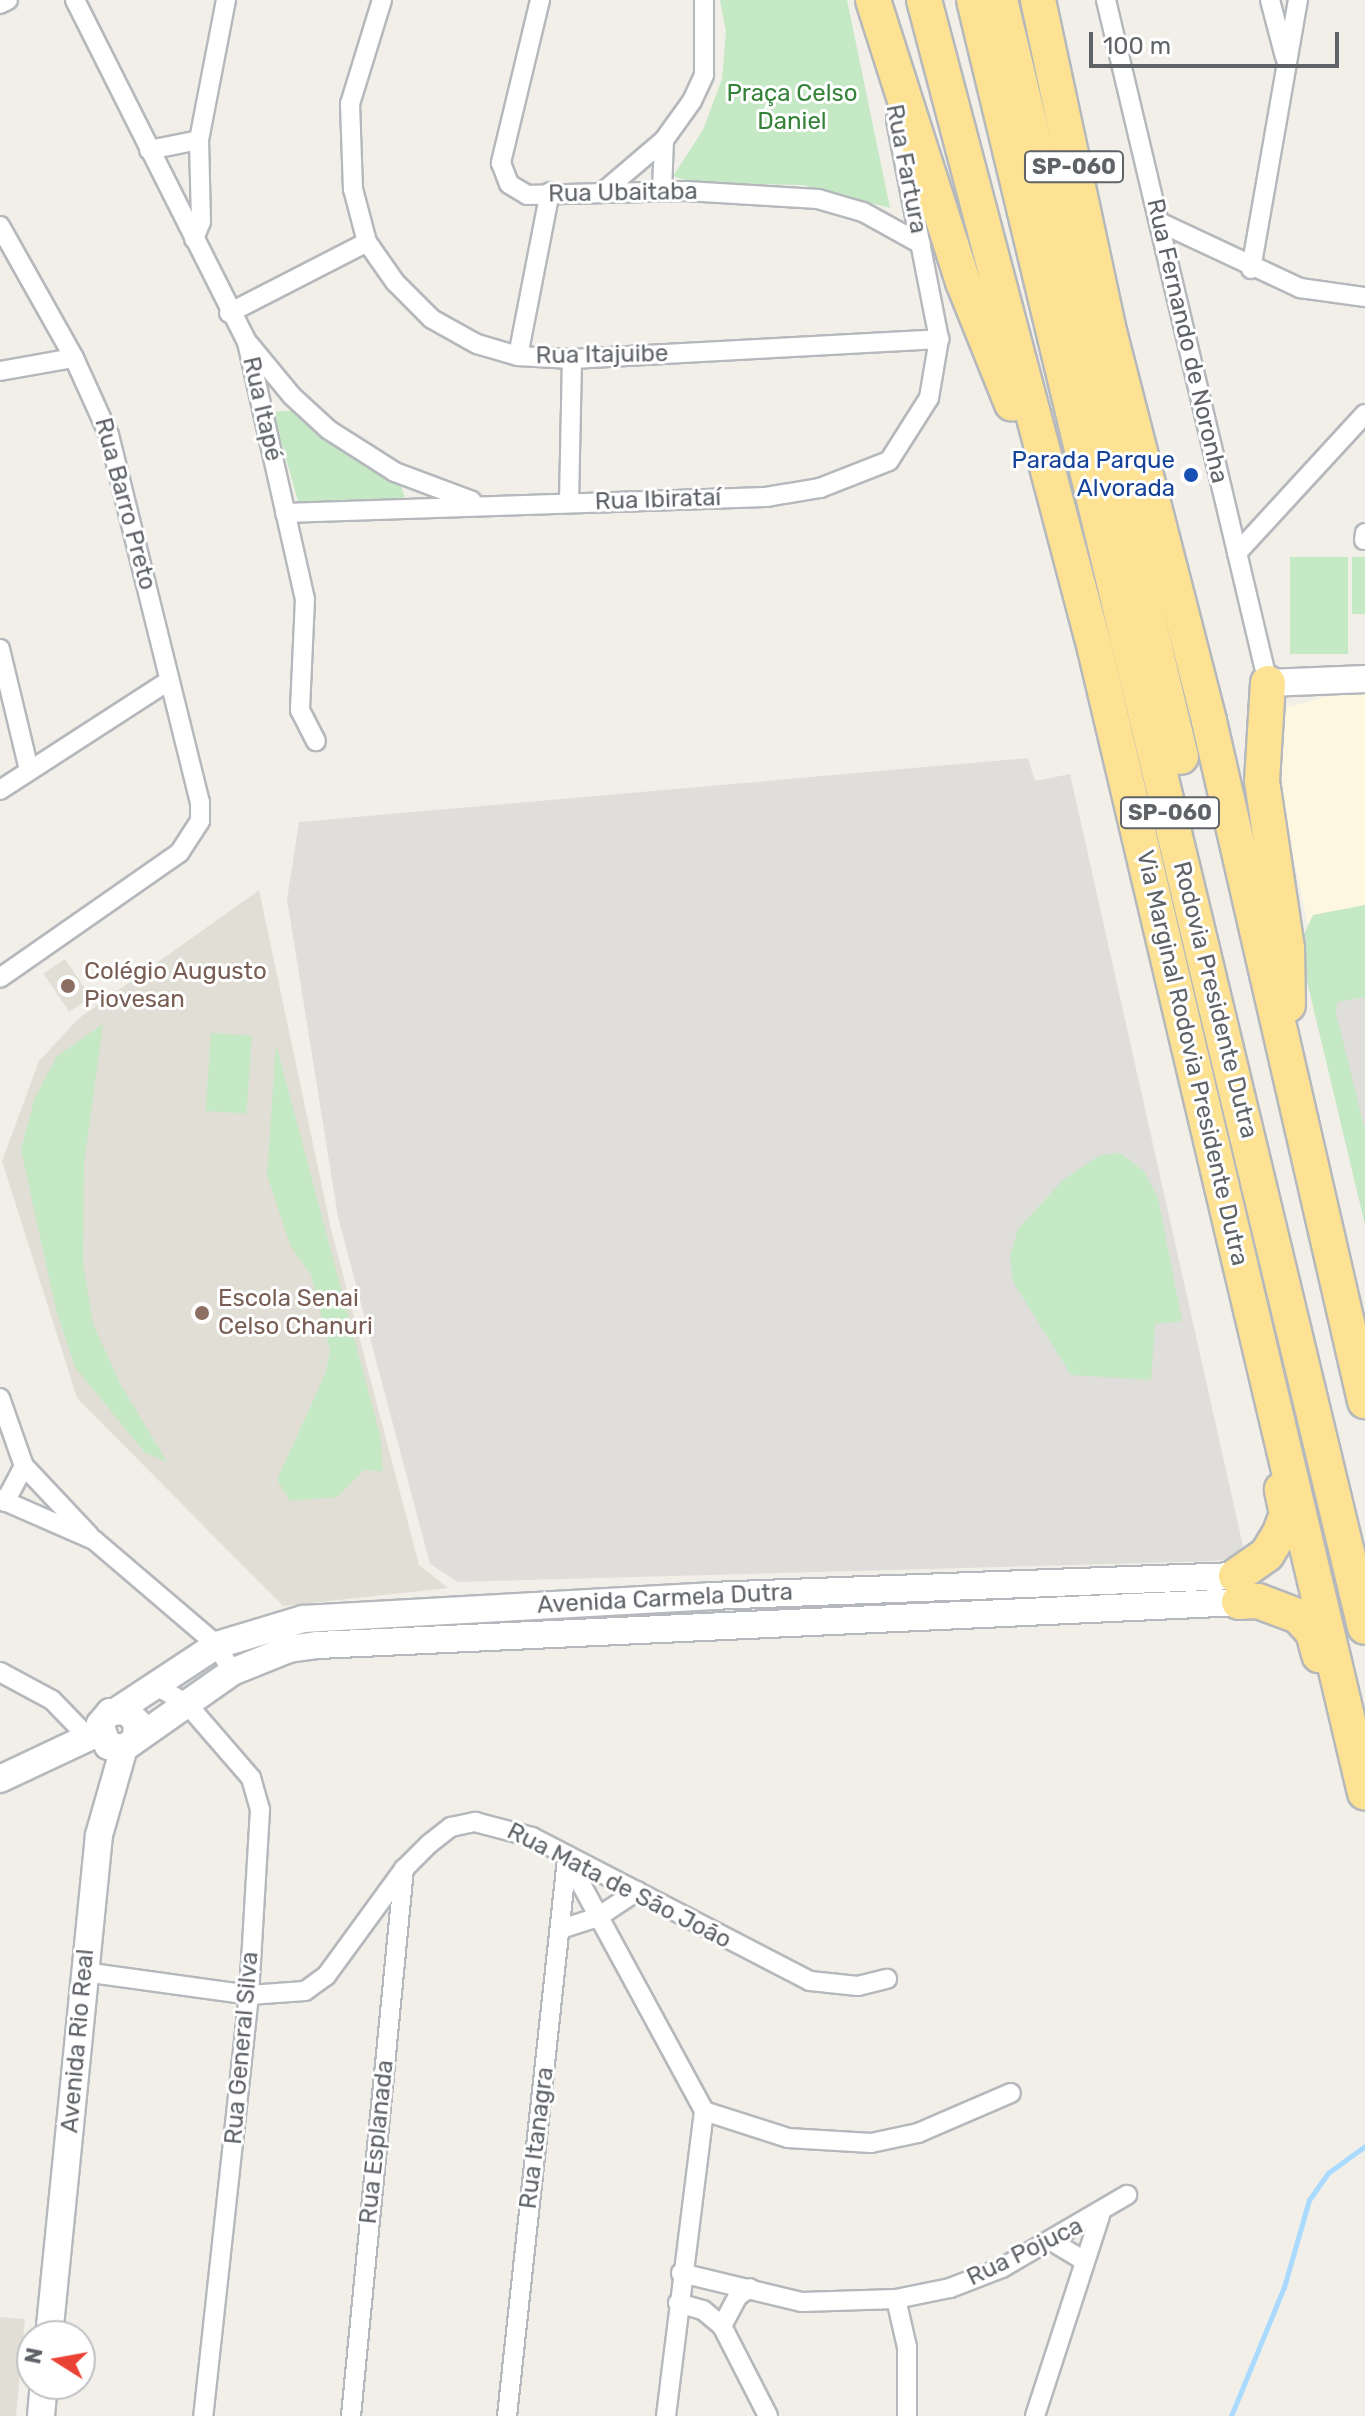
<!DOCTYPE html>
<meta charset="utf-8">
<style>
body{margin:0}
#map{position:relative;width:1365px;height:2416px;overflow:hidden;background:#f1efe8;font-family:Rubik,sans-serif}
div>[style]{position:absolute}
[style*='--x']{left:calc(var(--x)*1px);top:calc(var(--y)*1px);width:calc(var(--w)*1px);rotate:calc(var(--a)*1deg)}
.commercial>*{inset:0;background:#fef7e0}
.industrial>*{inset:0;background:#e0deda}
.education>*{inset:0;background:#e1ded6;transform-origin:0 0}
.green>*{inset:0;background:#c5e8c5;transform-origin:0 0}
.stream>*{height:5px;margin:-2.5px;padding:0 2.5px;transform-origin:2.5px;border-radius:2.5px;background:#aadaff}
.roads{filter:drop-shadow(2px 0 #b5b8bc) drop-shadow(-2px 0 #b5b8bc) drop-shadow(0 2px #b5b8bc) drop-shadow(0 -2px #b5b8bc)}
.street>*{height:18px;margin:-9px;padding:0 9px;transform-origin:9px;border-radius:9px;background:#fff}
.secondary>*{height:26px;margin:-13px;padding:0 13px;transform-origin:13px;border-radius:13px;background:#fff}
.highway>*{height:34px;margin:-17px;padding:0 17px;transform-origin:17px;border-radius:17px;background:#fde293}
.dots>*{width:22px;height:22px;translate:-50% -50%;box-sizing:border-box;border:4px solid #fff;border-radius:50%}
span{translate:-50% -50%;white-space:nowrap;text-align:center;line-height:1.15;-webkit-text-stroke:6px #fff;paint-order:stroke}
.shield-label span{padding:2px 6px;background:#fff;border:2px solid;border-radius:6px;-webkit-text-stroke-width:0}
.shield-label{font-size:22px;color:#5f6368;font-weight:700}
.park-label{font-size:24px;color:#348238}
.street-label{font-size:24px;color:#5f6368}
.transit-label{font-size:24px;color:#164399}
.right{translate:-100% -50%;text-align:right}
.education-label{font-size:24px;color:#785e54}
.left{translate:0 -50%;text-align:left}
.north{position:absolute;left:16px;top:2320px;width:80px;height:80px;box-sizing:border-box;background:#fff;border:2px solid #bfc1c3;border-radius:50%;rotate:281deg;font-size:22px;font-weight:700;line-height:32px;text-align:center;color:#5f6368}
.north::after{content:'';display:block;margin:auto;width:28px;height:36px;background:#ea4335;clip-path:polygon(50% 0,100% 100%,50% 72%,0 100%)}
.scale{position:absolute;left:1089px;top:32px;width:250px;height:36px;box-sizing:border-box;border:4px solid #5f6368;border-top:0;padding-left:10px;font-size:24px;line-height:28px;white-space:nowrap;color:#5f6368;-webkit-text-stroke:6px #fff;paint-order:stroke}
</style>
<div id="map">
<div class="commercial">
<i style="clip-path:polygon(1365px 693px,1365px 982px,1320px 981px,1271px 753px,1284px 708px,1336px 694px)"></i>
</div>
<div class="industrial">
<i style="clip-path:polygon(1028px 758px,1035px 781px,1070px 774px,1243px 1546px,1234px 1557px,1216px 1561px,458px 1582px,430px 1564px,338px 1217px,287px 899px,299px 822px)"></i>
<i style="clip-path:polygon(1323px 993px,1365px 994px,1365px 1165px)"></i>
</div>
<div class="education">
<i style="clip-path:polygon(259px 890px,331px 1229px,419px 1565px,448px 1588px,283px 1606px,77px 1398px,2px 1161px,39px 1061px,78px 1019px)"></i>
<i style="left:65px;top:959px;width:46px;height:26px;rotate:56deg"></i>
<i style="clip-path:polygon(0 2317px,25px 2319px,16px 2416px,0 2416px)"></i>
</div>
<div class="green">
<i style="clip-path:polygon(720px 0,847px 0,890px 208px,803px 185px,693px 183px,673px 176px,703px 130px,722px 79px,726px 32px)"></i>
<i style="clip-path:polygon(300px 410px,401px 486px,411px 517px,303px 519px,273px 412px)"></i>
<i style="left:1348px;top:557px;width:97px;height:58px;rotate:90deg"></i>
<i style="left:1352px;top:557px;width:13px;height:57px"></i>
<i style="clip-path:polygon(1365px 905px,1365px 997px,1337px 1002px,1336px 1013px,1365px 1130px,1365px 1225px,1306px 977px,1303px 936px,1313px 915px)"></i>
<i style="clip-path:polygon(103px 1024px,84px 1164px,83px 1263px,93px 1324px,121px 1385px,167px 1462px,144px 1452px,75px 1367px,56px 1309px,21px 1150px,34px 1100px,57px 1056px)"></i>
<i style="left:211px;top:1033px;width:41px;height:78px;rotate:4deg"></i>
<i style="clip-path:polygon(276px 1044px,380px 1435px,383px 1471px,364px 1470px,337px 1497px,290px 1501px,277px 1480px,326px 1372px,330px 1350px,311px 1275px,290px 1245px,267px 1175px)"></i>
<i style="clip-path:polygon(1120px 1153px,1144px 1171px,1158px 1198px,1182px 1321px,1155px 1324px,1151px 1380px,1071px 1375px,1013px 1282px,1010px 1256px,1018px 1229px,1063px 1180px,1100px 1155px)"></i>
</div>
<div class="stream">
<i style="--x:1231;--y:2416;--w:139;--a:-67.7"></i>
<i style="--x:1284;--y:2287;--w:91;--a:-74"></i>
<i style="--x:1309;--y:2200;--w:33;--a:-55"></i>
<i style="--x:1328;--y:2173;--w:46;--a:-36.1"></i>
</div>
<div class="roads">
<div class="street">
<i style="--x:75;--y:0;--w:383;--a:63.3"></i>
<i style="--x:247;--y:342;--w:263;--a:77.3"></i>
<i style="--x:305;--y:599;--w:111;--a:92.6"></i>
<i style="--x:300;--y:710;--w:35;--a:63"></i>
<i style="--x:382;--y:0;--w:109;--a:107.1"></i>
<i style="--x:350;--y:104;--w:85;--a:88"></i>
<i style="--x:353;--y:189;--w:55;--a:75.2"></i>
<i style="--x:367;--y:242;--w:49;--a:55"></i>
<i style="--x:395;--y:282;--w:52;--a:45"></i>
<i style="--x:432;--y:319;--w:51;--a:29.1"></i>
<i style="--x:477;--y:344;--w:43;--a:16.3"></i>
<i style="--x:518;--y:356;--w:54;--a:3.2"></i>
<i style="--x:572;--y:359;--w:368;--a:-3.1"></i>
<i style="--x:540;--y:0;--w:168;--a:103.5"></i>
<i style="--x:501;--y:163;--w:22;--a:69"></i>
<i style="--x:509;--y:184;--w:21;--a:31"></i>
<i style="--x:527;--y:195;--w:159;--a:-1.4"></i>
<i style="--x:686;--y:191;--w:132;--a:3.5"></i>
<i style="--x:818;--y:199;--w:47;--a:16.1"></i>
<i style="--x:863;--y:212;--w:66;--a:28.9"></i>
<i style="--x:1106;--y:0;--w:702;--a:76.66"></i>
<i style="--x:1270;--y:0;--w:59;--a:75.3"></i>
<i style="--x:0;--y:4;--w:9;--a:-27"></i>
<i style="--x:149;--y:150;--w:51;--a:-11.3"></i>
<i style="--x:662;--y:191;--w:51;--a:-87.8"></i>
<i style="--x:603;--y:192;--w:80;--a:-40.4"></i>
<i style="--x:664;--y:140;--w:48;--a:-54.3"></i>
<i style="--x:692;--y:101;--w:29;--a:-65"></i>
<i style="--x:704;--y:75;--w:75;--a:-90"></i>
<i style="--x:1159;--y:222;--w:156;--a:25.1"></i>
<i style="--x:1300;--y:288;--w:66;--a:7.9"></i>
<i style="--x:0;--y:226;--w:151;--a:60.7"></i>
<i style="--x:74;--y:358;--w:85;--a:65.6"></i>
<i style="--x:109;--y:435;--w:378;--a:76.1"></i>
<i style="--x:200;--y:802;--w:19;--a:90"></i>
<i style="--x:200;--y:821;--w:38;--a:123"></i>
<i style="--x:179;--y:853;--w:218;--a:145.1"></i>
<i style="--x:194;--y:239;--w:18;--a:-68"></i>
<i style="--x:201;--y:222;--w:82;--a:-91.4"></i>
<i style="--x:199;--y:140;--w:143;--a:-79.1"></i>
<i style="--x:1251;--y:269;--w:273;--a:-80.1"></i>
<i style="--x:229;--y:313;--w:155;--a:-27.2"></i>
<i style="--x:249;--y:344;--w:67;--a:50.4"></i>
<i style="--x:292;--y:396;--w:50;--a:42.6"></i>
<i style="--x:329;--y:430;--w:78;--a:32.5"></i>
<i style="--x:395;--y:472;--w:82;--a:20.6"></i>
<i style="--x:518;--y:356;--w:167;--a:-79"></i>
<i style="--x:0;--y:371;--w:75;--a:-10"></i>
<i style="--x:569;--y:502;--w:143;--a:-88.8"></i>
<i style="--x:285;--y:513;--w:481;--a:-1.9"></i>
<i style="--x:766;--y:497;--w:55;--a:-9.5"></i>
<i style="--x:820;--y:488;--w:74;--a:-21.4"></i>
<i style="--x:889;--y:461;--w:75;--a:-57.6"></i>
<i style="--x:929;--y:398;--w:60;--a:-80.4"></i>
<i style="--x:939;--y:339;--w:224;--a:-101.1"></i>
<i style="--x:1364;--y:540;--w:7;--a:-82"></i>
<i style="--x:1237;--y:553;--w:189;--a:-47.4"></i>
<i style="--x:0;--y:649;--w:124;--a:76.5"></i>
<i style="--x:0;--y:790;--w:202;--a:-32.9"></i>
<i style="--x:0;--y:1398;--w:72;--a:70.6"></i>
<i style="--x:24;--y:1466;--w:95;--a:46.7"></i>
<i style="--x:0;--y:1499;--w:103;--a:23.6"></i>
<i style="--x:94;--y:1540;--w:162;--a:40.5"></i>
<i style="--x:217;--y:1645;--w:31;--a:61"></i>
<i style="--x:5;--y:1502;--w:41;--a:-62.2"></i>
<i style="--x:0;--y:1672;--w:59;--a:28.3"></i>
<i style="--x:52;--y:1700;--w:47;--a:45.9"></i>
<i style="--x:158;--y:1687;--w:34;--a:30"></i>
<i style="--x:187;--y:1704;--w:98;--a:49.1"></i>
<i style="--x:251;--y:1778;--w:33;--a:74"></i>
<i style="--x:260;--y:1810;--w:185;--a:93.4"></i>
<i style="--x:249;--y:1995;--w:424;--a:96.2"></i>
<i style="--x:568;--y:1860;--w:285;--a:61.5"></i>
<i style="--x:561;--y:1929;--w:39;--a:-18"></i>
<i style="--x:598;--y:1917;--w:47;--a:-33.7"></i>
<i style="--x:84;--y:1972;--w:167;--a:7.9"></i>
<i style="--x:249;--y:1995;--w:56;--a:-4.1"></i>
<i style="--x:305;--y:1991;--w:26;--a:-36"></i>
<i style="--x:326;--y:1976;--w:132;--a:-53.9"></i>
<i style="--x:404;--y:1869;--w:35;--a:-45"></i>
<i style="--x:429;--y:1844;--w:28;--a:-38"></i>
<i style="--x:451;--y:1827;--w:25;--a:-12"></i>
<i style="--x:475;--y:1822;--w:59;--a:14.7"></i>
<i style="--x:532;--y:1837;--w:313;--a:27.4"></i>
<i style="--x:810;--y:1981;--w:48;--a:5.9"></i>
<i style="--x:858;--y:1986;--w:30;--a:-14"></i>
<i style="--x:704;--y:2111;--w:88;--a:17.8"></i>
<i style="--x:788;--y:2138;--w:83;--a:3.4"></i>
<i style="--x:871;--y:2143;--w:48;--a:-12"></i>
<i style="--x:918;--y:2133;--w:101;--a:-23.3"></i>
<i style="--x:1053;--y:2242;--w:37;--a:31"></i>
<i style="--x:681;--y:2273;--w:124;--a:13.5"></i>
<i style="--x:802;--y:2302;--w:94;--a:-1.8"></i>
<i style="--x:896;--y:2299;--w:55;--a:-11.5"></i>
<i style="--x:950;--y:2288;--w:56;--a:-21"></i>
<i style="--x:1002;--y:2268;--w:145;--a:-30.3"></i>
<i style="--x:896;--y:2299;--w:49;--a:77.1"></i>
<i style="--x:907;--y:2347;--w:69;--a:90"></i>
<i style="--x:678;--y:2303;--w:26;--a:16"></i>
<i style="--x:703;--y:2310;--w:25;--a:40"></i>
<i style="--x:722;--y:2326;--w:101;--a:62.9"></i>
<i style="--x:722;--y:2326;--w:34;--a:-62"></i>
<i style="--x:738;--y:2296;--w:14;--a:-34"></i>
<i style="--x:351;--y:2416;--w:550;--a:-84.47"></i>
<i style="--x:507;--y:2416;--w:560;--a:-83.85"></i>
<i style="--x:666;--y:2416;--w:307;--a:-82.9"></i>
<i style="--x:1035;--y:2416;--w:210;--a:-72"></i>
</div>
<div class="secondary">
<i style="--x:1268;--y:683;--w:97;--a:-2.4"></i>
<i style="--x:118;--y:1710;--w:118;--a:-33.3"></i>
<i style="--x:217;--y:1645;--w:90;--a:-16.8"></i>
<i style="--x:303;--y:1619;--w:408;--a:-3.2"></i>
<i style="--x:710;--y:1596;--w:526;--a:-2.18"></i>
<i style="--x:136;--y:1738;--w:16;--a:-86"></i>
<i style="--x:137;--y:1722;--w:16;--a:-135"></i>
<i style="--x:126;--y:1711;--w:16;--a:176"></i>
<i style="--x:110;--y:1712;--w:16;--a:130"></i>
<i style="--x:100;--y:1724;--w:23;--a:70"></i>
<i style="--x:108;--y:1746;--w:16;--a:7"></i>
<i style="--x:124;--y:1748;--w:132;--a:-35.1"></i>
<i style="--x:232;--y:1672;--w:61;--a:-22"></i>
<i style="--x:289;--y:1649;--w:29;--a:-8"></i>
<i style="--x:318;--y:1645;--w:922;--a:-2.67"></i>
<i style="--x:0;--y:1779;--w:110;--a:-25.2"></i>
<i style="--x:49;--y:2336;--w:503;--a:-84.3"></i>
<i style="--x:99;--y:1835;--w:91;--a:-74"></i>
<i style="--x:41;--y:2416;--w:32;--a:-85"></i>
</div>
<div class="highway">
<i style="--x:873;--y:0;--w:296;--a:72.3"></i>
<i style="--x:963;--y:282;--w:131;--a:68.1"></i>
<i style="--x:924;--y:0;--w:671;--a:75.24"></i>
<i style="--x:1095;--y:649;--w:1175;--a:76.72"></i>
<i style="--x:974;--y:0;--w:1673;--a:76.49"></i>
<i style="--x:1000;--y:0;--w:778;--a:76.55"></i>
<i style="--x:1038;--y:0;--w:343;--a:77.9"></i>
<i style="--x:1110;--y:335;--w:398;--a:75.6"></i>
<i style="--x:1209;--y:721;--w:698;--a:77.08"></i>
<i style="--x:1268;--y:683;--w:98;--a:93.5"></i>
<i style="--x:1262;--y:781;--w:170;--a:81.5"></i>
<i style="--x:1287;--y:949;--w:56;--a:89"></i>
<i style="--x:1236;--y:1576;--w:38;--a:-35"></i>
<i style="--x:1267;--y:1554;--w:22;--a:-58"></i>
<i style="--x:1279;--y:1535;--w:22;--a:-69"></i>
<i style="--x:1287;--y:1514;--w:25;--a:-102"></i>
<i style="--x:1239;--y:1602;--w:19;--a:-3"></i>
<i style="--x:1258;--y:1601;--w:43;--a:20.6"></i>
<i style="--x:1298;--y:1616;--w:22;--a:47"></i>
<i style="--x:1313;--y:1632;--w:24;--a:75"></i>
</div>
</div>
<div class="dots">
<i style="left:1191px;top:475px;background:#1a4fb4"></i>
<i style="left:68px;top:986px;background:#8d6e63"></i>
<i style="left:202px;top:1313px;background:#8d6e63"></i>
</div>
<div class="shield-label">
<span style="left:1074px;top:167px">SP-060</span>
<span style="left:1170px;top:813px">SP-060</span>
</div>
<div class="park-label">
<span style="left:792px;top:108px">Praça Celso<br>Daniel</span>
</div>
<div class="street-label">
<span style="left:906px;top:169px;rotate:79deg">Rua Fartura</span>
<span style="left:623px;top:193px;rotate:-1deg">Rua Ubaitaba</span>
<span style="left:1187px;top:341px;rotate:77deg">Rua Fernando de Noronha</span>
<span style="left:602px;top:355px;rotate:-1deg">Rua Itajuibe</span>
<span style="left:262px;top:409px;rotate:77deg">Rua Itapé</span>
<span style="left:658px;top:500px;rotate:-2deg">Rua Ibirataí</span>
<span style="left:125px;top:504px;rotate:75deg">Rua Barro Preto</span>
<span style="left:1215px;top:1000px;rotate:76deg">Rodovia Presidente Dutra</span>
<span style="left:1192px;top:1058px;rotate:77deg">Via Marginal Rodovia Presidente Dutra</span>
<span style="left:665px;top:1599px;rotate:-3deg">Avenida Carmela Dutra</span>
<span style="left:619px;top:1886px;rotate:27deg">Rua Mata de São João</span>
<span style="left:78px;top:2041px;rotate:-85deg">Avenida Rio Real</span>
<span style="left:242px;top:2048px;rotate:-85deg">Rua General Silva</span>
<span style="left:537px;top:2138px;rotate:-83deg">Rua Itanagra</span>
<span style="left:377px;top:2142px;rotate:-84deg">Rua Esplanada</span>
<span style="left:1025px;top:2252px;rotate:-26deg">Rua Pojuca</span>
</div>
<div class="transit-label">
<span class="right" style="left:1175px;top:475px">Parada Parque<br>Alvorada</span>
</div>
<div class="education-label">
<span class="left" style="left:84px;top:986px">Colégio Augusto<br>Piovesan</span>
<span class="left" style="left:218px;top:1313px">Escola Senai<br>Celso Chanuri</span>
</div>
<div class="north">N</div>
<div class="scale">100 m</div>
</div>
